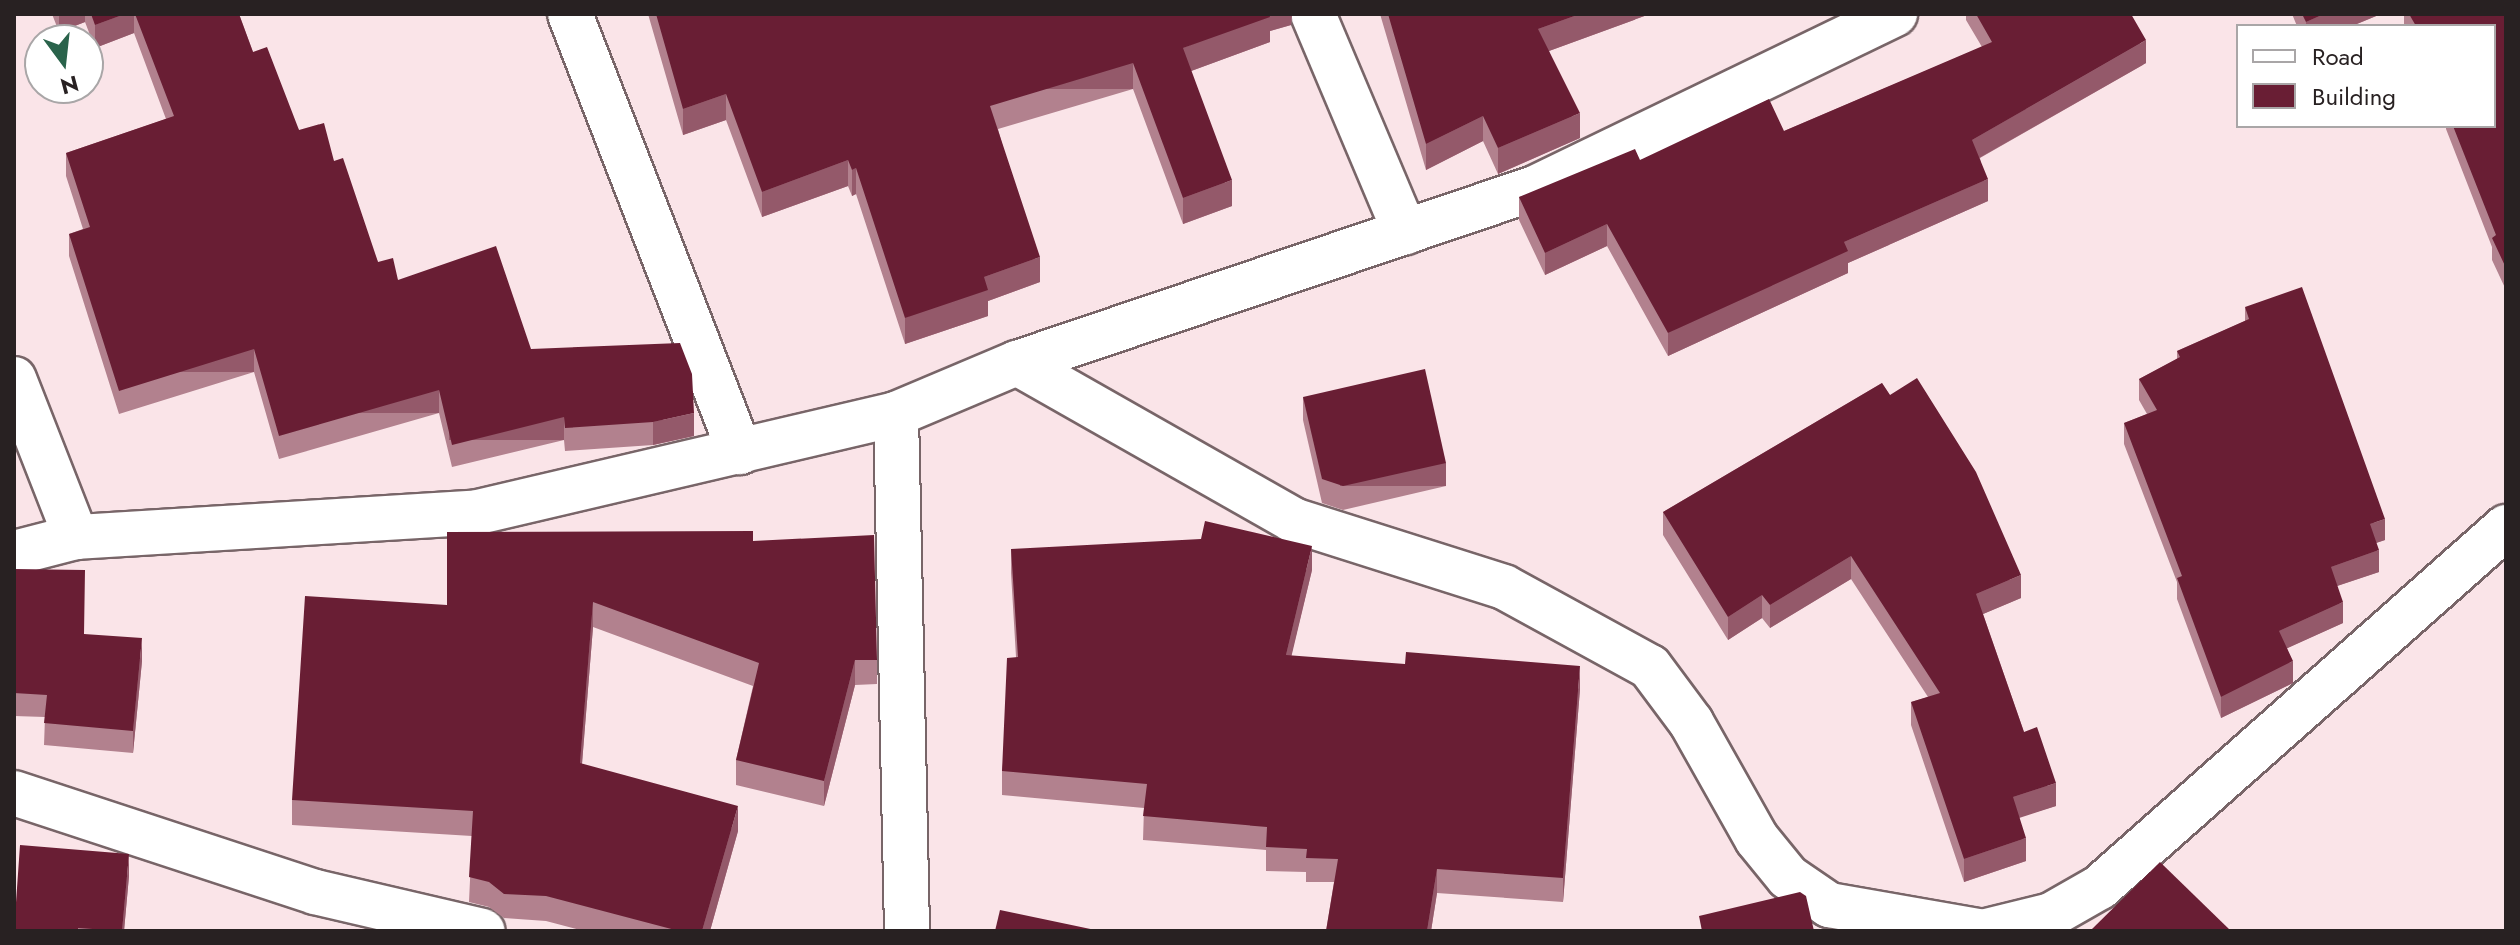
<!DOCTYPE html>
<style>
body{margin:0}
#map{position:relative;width:2520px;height:945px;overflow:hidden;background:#fae4e8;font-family:Jost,sans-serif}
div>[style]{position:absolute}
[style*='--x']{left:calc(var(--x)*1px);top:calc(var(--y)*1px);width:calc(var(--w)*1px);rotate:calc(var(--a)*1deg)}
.roads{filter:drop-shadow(2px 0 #786568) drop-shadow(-2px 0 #786568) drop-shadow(0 2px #786568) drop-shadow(0 -2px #786568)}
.minor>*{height:44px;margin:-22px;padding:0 22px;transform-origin:22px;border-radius:22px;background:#fff}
.wall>*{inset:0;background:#b2818e}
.shaded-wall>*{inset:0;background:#94596a;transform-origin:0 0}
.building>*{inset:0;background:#691e34}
span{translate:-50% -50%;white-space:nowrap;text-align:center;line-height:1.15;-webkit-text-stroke:8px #fff;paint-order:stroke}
.frame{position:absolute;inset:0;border:16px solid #282122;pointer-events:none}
.legend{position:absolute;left:2236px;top:24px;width:260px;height:104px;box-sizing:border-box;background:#fff;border:2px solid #a9a6a7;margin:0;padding:10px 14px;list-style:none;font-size:24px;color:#282122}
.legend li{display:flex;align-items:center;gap:16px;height:40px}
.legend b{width:40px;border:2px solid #a9a6a7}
.north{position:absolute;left:24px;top:24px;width:80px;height:80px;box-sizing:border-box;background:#fff;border:2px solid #a9a6a7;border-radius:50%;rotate:165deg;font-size:22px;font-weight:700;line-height:32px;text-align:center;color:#282122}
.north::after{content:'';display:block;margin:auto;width:28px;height:36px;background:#2a634b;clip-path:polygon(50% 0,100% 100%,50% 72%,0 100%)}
</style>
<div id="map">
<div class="roads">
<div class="minor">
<i style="--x:570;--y:14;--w:470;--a:68.8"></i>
<i style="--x:1313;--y:14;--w:237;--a:67.1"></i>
<i style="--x:1017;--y:363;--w:318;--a:29.6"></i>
<i style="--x:1293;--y:520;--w:221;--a:17.6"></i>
<i style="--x:1504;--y:587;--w:166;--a:28.7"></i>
<i style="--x:1650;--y:667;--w:69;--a:53.3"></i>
<i style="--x:1691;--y:722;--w:134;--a:60.6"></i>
<i style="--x:1757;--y:839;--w:49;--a:50.8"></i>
<i style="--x:1788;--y:877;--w:50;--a:34.3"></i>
<i style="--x:1829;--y:905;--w:151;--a:9.9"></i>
<i style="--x:14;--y:379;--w:170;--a:68.6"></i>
<i style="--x:896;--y:414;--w:517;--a:88.78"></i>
<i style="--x:14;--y:553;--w:64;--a:-14.5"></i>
<i style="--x:76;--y:537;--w:399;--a:-3.5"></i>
<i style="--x:474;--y:513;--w:433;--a:-13.2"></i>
<i style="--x:896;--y:414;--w:131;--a:-22.9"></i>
<i style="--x:1017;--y:363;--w:547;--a:-18.67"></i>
<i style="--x:1535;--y:188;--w:400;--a:-25.8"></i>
<i style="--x:14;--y:793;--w:317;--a:18.2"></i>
<i style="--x:315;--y:892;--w:172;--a:13.1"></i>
<i style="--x:1986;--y:931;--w:67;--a:-13.8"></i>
<i style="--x:2051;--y:915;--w:56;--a:-29.7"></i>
<i style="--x:2100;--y:887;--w:543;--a:-41.56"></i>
</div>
</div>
<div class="wall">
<i style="clip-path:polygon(52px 14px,239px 14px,253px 52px,299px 130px,334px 161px,378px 262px,398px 280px,694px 436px,653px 445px,565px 451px,564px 440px,452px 467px,439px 413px,279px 459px,254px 372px,119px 414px,69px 256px,69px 234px,83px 229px,66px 176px,66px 153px,166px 119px,134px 33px,95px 48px,85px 22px,59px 32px)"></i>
<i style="clip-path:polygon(648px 14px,1292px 14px,1291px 25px,1270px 31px,1270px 42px,1191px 71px,1232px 206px,1183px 224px,1133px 89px,998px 129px,1040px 282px,988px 301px,988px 316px,905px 344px,856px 194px,852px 196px,848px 186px,762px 217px,726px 120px,683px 135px)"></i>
<i style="clip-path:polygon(1380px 14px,1650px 14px,1549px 51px,1580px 138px,1498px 174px,1483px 141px,1426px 170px)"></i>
<i style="clip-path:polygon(1966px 14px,2131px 14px,2146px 63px,1980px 158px,1988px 201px,1848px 263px,1848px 273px,1668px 356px,1607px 246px,1545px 275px,1519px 220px,1519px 197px,1640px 160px,1784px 131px,1982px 47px,1966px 20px)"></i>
<i style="clip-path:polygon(2292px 14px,2381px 14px,2352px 26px,2297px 26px)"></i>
<i style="clip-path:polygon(2404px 14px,2506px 14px,2506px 290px,2492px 260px,2492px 247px,2446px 129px,2446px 126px,2494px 126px,2494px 26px,2404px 26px)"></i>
<i style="clip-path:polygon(2245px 307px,2385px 540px,2376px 543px,2379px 572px,2337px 586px,2343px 623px,2287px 648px,2293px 683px,2221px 718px,2177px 599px,2177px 582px,2124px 444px,2124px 423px,2147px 414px,2139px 400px,2139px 379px,2177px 359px,2177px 351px,2245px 321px)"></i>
<i style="clip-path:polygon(1882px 383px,2021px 598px,1983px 614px,2024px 732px,2056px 806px,2019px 817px,2026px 861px,1964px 882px,1911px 725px,1911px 702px,1928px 697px,1851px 579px,1770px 628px,1762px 618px,1728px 640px,1663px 535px,1663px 512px)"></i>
<i style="clip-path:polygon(1303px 397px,1446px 486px,1343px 510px,1322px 503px,1303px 420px)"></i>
<i style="clip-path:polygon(753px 541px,877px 660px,877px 684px,855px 685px,824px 806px,736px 785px,736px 760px,753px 686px,593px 627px,582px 764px,738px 831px,710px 931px,584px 931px,546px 921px,504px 918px,489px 907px,469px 902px,472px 836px,292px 825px,292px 800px,447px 605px)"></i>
<i style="clip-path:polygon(1011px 549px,1312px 570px,1291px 656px,1580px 689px,1563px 902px,1437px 893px,1431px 931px,1326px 931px,1334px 882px,1306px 882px,1306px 872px,1266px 871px,1266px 850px,1143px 840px,1144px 808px,1002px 795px,1002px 771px,1016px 657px,1011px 573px)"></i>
<i style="clip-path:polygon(14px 569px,84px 634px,142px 661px,133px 753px,44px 745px,45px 717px,14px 716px)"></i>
<i style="clip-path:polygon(129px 876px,124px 931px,14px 931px)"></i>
</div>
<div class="shaded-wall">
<i style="clip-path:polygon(59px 14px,85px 14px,85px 22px,59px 32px)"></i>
<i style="clip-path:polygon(125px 14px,134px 14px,134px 33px,95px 48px,95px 25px)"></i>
<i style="clip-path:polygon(1266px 14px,1292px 14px,1291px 25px,1270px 31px,1270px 42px,1183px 74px,1183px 48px)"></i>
<i style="clip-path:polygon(1580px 14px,1650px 14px,1538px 55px,1538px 29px)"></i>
<i style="clip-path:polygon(2324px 14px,2381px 14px,2352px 26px,2306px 26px,2306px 22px)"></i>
<i style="clip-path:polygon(2146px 40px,2146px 63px,1972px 162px,1972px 140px)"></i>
<i style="left:1133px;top:63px;width:26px;height:149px;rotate:90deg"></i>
<i style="clip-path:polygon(726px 94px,726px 120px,683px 135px,683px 109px)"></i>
<i style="clip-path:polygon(1580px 113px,1580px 138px,1498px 174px,1498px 148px)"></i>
<i style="clip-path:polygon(1483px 116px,1483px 141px,1426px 170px,1426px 144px)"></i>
<i style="clip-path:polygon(848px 160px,848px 186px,762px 217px,762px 192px)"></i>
<i style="clip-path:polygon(856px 168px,856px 194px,852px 196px,852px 170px)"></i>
<i style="clip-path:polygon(1988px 179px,1988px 201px,1848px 263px,1848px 273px,1668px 356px,1668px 333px,1844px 242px)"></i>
<i style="clip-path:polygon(1232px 180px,1232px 206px,1183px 224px,1183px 198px)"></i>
<i style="clip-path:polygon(1607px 224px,1607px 246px,1545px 275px,1545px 253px)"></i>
<i style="clip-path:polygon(1040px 257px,1040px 282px,988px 301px,988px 316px,905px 344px,905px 318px,984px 277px)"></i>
<i style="left:254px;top:349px;width:23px;height:141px;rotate:90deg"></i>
<i style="left:439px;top:390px;width:23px;height:166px;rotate:90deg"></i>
<i style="clip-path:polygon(694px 413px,694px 436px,653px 445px,653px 422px)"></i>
<i style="left:564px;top:417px;width:23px;height:115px;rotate:90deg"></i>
<i style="left:1446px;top:463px;width:23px;height:106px;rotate:90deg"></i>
<i style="clip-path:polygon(2385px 519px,2385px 540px,2370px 545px,2370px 524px)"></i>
<i style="clip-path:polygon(1312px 546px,1312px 570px,1286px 679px,1286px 655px)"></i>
<i style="clip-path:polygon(2379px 550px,2379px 572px,2331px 588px,2331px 567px)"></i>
<i style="clip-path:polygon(1851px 556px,1851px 579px,1770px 628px,1770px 605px)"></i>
<i style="clip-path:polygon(2021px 575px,2021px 598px,1976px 617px,1976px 594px)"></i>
<i style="clip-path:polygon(1762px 595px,1762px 618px,1728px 640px,1728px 617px)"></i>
<i style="clip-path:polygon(593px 602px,593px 627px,580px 788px,580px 763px)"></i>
<i style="clip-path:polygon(2343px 602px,2343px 623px,2279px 652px,2279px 631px)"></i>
<i style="clip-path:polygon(142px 638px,142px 661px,133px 753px,133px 731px)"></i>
<i style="clip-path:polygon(855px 660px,855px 685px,824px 806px,824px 781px)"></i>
<i style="clip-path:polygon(2293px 661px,2293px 683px,2221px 718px,2221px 697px)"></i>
<i style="clip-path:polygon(1580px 666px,1580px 689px,1563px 902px,1563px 878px)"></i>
<i style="clip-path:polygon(2056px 783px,2056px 806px,2013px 820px,2013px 797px)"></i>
<i style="clip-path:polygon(738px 806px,738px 831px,710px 931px,702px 931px)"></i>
<i style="clip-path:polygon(2026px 838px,2026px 861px,1964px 882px,1964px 859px)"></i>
<i style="clip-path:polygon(129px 854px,129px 876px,124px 931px,122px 931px)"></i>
<i style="clip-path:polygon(1437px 869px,1437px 893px,1431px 931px,1427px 931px)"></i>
</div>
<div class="building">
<i style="clip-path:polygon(91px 14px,125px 14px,95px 25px)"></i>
<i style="clip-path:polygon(135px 14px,239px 14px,253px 52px,267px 47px,299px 130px,324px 123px,334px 161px,343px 158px,378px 262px,393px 258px,398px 280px,496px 246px,531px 349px,680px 343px,692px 374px,694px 413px,653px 422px,565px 428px,564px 417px,452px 445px,439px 390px,279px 436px,254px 349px,119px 391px,69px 234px,90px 227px,66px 153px,174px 116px)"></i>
<i style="clip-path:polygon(656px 14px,1269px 14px,1270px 17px,1183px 48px,1232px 180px,1183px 198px,1133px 63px,990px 106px,1040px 257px,984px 277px,988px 290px,905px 318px,856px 168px,852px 170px,848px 160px,762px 192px,726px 94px,683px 109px)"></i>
<i style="clip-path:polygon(1388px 14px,1580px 14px,1538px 29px,1580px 113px,1498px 148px,1483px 116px,1426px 144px)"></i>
<i style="clip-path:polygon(1976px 14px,2131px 14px,2146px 40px,1972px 140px,1988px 179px,1844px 242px,1848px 251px,1668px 333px,1607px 224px,1545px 253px,1519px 197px,1635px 149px,1640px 160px,1769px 99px,1784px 131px,1992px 42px)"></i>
<i style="clip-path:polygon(2302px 14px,2324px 14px,2306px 22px)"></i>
<i style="clip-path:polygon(2409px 14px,2506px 14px,2506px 268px,2492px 238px,2496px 235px,2453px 126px,2494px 126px,2494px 26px,2416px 26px)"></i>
<i style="clip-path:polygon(2302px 287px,2385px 519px,2370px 524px,2379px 550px,2331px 567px,2343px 602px,2279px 631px,2293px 661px,2221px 697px,2177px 578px,2182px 576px,2124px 423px,2157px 410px,2139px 379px,2180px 357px,2177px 351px,2249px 319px,2245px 307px)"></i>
<i style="clip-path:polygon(1425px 369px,1446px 463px,1343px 486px,1322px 479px,1303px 397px)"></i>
<i style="clip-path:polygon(1917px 378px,1976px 472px,2021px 575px,1976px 594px,2024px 732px,2037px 727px,2056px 783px,2013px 797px,2026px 838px,1964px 859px,1911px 702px,1940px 693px,1851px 556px,1770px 605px,1762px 595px,1728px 617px,1663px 512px,1882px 383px,1890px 395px)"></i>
<i style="clip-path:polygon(1205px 521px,1312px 546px,1286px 655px,1405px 664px,1406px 652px,1580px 666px,1563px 878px,1437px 869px,1427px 931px,1326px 931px,1338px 859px,1306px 858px,1307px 849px,1266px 847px,1267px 827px,1143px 816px,1147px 784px,1002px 771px,1007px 658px,1018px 657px,1011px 549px,1201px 539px)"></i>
<i style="clip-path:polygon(753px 531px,753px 541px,874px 535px,877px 660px,855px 660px,824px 781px,736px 760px,759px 663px,593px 602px,580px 763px,738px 806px,702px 931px,679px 931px,546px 896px,504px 894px,489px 882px,469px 877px,473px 811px,292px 800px,305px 596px,447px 605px,447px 532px)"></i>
<i style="clip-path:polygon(14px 569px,85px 570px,84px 634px,142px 638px,133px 731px,44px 723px,47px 695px,14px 693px)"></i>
<i style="clip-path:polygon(20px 845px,129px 854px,122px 931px,78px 928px,78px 931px,14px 931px)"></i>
<i style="clip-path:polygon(2160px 862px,2231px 931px,2090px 931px)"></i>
<i style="clip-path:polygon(1800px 892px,1806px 896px,1814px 931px,1702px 931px,1699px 916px)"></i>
<i style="clip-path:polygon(1000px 910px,1100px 931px,995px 931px)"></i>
</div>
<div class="frame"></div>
<ul class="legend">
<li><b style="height:10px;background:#fff"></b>Road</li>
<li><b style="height:22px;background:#691e34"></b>Building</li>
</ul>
<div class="north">N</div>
</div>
